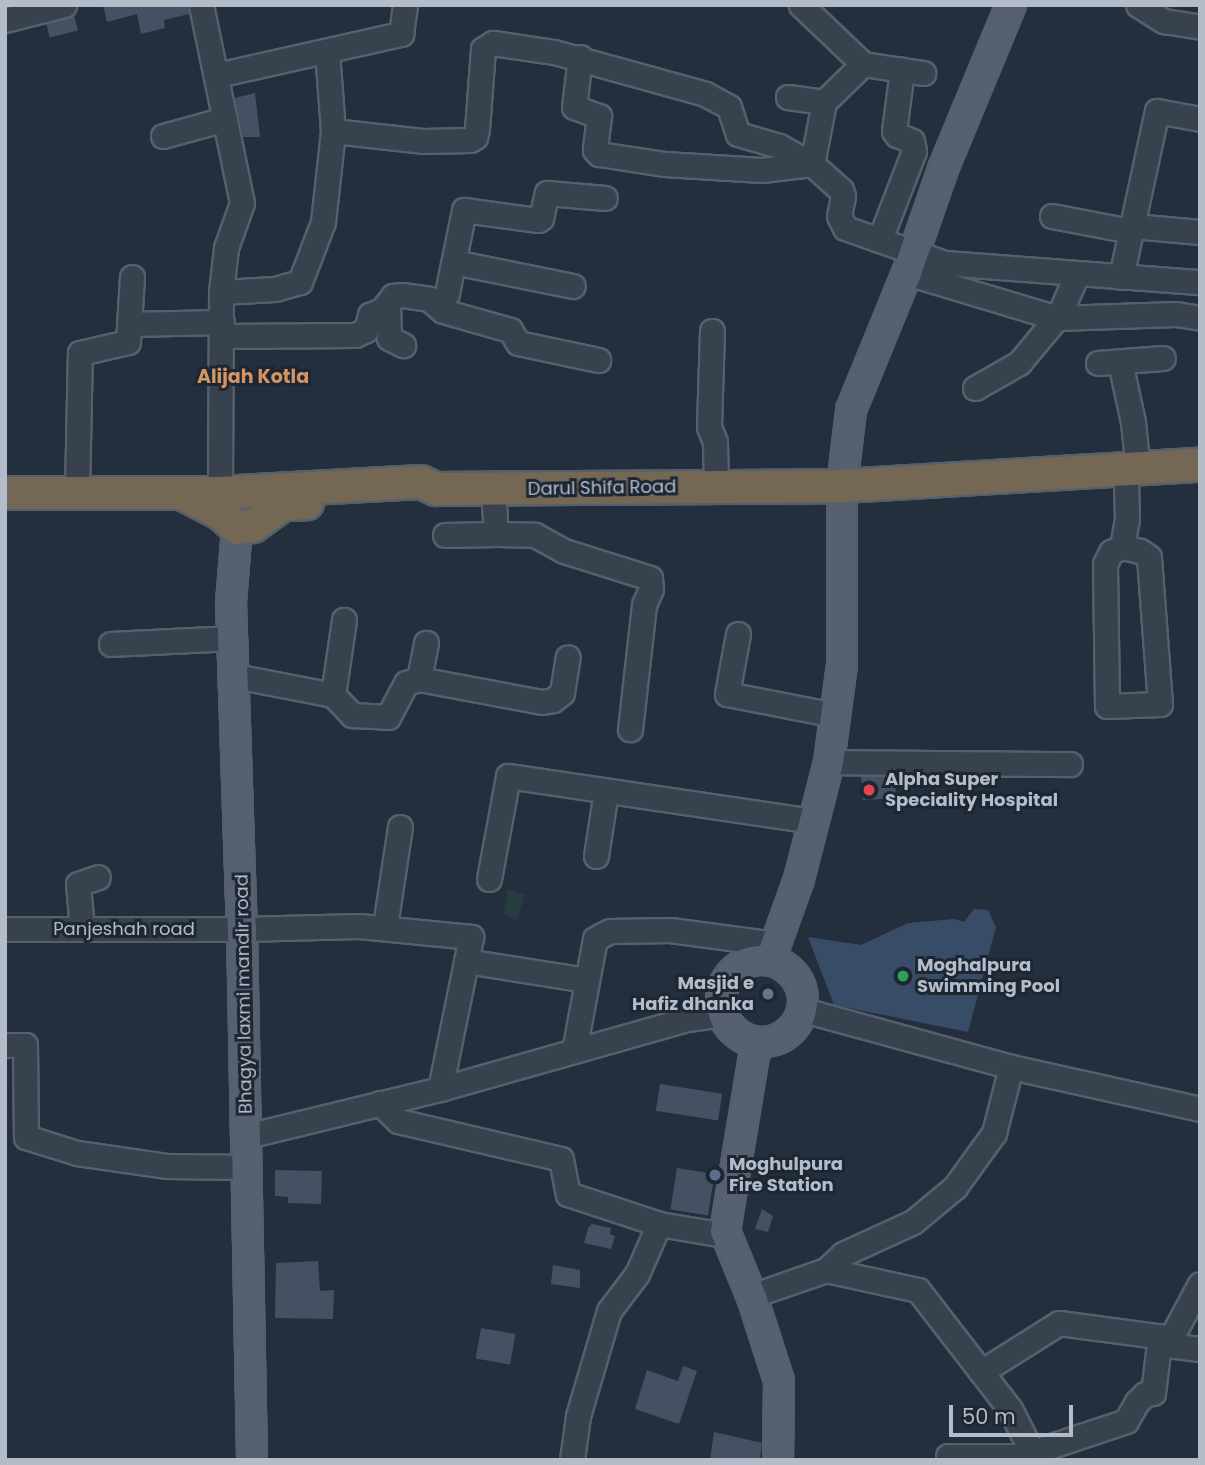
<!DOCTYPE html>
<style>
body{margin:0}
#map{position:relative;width:1205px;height:1465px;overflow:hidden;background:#242f3e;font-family:Poppins,sans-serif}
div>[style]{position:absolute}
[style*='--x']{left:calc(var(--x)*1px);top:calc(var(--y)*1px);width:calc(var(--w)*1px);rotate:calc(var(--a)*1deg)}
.green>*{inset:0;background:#263c3f}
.water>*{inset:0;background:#394c67}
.building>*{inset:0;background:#455162;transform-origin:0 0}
.roads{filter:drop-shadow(2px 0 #565f6c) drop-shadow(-2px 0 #565f6c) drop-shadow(0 2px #565f6c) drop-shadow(0 -2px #565f6c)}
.minor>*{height:23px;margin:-11.5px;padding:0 11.5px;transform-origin:11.5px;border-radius:11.5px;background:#38414e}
.major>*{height:28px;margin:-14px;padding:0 14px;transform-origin:14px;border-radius:14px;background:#56606e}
.major>.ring{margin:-14px;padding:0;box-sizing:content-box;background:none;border:28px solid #56606e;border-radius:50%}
.highway>*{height:32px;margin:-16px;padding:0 16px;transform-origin:16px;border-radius:16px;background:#746855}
.dots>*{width:19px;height:19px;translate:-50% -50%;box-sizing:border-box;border:4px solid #1d2633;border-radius:50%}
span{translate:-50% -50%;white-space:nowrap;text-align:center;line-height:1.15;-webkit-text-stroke:6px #1d2633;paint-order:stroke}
.street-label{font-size:18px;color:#b4bcc9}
.poi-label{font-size:18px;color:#b4bcc9;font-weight:700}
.left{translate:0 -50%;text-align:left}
.right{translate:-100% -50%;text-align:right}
.neighbourhood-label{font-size:19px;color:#d59563;font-weight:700}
.frame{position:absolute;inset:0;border:7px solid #b4bcc9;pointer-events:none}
.scale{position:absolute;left:949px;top:1405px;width:124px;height:32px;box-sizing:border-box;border:4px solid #b4bcc9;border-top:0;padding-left:9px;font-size:21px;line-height:24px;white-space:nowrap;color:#b4bcc9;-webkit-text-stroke:5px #1d2633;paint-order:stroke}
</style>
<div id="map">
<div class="green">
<i style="clip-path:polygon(507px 889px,525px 895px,517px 920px,504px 915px)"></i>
</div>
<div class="water">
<i style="clip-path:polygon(974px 909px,988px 910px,996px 927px,968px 1032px,834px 1005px,808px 937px,861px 945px,908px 923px,954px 919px,964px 922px)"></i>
</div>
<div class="building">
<i style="clip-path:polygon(103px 5px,187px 5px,189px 14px,164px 20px,165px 28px,141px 34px,137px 14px,107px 22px)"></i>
<i style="left:74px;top:15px;width:16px;height:29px;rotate:76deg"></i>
<i style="clip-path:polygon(255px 93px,260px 137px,243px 137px,235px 98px)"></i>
<i style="clip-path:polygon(861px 776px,895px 777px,896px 798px,863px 800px)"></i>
<i style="left:660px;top:1084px;width:63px;height:27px;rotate:9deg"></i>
<i style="left:677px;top:1168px;width:38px;height:42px;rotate:9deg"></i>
<i style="clip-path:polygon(275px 1170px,322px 1171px,321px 1204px,288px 1203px,288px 1197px,275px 1196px)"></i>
<i style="clip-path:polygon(762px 1209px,773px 1216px,768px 1232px,755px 1229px)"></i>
<i style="clip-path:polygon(592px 1224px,611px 1228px,610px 1234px,615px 1236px,611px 1249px,584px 1243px,588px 1228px)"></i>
<i style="clip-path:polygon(318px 1261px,320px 1291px,334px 1290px,333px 1319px,275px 1318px,276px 1263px)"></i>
<i style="clip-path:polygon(553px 1265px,580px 1270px,580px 1288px,551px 1284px)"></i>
<i style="left:481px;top:1328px;width:35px;height:31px;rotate:10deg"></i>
<i style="clip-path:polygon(683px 1366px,697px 1371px,679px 1424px,635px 1409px,647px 1370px,678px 1381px)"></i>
<i style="clip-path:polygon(714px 1432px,762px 1443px,760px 1460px,710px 1460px)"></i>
</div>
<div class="roads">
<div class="minor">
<i style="--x:201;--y:5;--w:202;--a:78.3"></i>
<i style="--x:242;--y:203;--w:48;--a:109.6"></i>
<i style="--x:226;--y:248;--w:44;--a:96.5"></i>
<i style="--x:221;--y:292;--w:214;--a:90.3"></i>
<i style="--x:801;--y:5;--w:86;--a:43.6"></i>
<i style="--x:1138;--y:5;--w:31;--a:32"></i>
<i style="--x:1164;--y:21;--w:36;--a:9"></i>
<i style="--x:5;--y:20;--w:61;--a:-14.3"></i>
<i style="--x:580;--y:57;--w:50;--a:96.8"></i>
<i style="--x:574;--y:107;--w:27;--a:20"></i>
<i style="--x:599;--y:116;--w:34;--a:97"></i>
<i style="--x:595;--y:150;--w:6;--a:45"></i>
<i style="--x:599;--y:154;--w:67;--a:8.6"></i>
<i style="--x:665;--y:164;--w:97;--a:3.5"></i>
<i style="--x:762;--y:170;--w:50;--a:-6.8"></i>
<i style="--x:812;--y:164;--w:63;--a:-79"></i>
<i style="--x:824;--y:102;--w:54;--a:-44.3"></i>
<i style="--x:863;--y:64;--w:61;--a:8.5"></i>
<i style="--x:217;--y:75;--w:189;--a:-12.6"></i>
<i style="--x:401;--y:34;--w:29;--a:-82"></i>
<i style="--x:788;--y:97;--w:36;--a:8"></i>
<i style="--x:333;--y:131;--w:92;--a:6.3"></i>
<i style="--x:424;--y:141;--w:46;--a:-1.2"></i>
<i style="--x:470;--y:140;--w:6;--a:-31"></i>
<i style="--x:475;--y:137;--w:8;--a:-76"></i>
<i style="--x:477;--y:129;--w:80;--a:-85.7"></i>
<i style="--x:483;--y:49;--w:12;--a:-31"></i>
<i style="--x:493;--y:43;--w:62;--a:8.4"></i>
<i style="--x:554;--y:52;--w:157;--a:15.5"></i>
<i style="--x:705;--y:94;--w:27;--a:28"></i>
<i style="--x:729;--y:107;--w:28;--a:72"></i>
<i style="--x:738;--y:134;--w:43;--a:16.3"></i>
<i style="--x:779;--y:146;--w:38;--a:29"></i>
<i style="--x:812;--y:164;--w:39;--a:42"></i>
<i style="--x:841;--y:190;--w:6;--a:72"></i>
<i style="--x:843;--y:196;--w:20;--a:101"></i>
<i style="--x:839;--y:216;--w:13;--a:63"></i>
<i style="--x:845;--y:228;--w:106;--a:19.3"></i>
<i style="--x:945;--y:263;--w:256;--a:4.3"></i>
<i style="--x:163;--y:136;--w:64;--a:-15.3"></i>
<i style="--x:1052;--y:216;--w:80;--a:10.8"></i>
<i style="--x:1133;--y:226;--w:67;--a:5.1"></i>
<i style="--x:880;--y:239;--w:94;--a:-68.9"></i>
<i style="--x:914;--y:151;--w:10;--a:-101"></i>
<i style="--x:912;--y:141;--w:16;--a:-158"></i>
<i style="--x:897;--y:135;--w:5;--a:-127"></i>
<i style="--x:894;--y:131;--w:62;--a:-82.5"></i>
<i style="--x:454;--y:262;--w:121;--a:11.4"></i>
<i style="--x:907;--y:273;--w:157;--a:16.7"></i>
<i style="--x:1057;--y:318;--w:119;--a:-1.9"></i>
<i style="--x:1176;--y:314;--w:24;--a:9"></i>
<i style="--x:1121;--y:277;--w:170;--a:-77.8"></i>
<i style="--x:1157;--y:111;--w:44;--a:10.5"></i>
<i style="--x:221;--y:292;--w:54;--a:-3.2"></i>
<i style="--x:275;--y:289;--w:26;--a:-16"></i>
<i style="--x:300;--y:282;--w:64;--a:-69"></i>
<i style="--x:323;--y:222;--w:92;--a:-83.7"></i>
<i style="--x:333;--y:131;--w:79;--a:-94.3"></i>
<i style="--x:388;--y:305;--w:33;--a:88"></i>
<i style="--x:389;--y:338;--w:16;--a:27"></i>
<i style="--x:440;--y:308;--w:17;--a:-65"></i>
<i style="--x:447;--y:293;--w:85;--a:-78.4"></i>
<i style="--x:464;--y:210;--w:75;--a:7.7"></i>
<i style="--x:538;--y:220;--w:4;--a:-34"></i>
<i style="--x:541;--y:218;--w:26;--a:-77"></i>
<i style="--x:547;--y:193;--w:58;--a:4.9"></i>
<i style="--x:129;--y:324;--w:93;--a:-1.2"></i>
<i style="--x:712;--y:331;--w:96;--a:91.8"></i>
<i style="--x:709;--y:427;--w:16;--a:68"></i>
<i style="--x:715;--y:442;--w:45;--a:88.7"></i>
<i style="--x:222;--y:336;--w:133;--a:-0.4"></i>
<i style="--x:355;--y:335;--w:12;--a:-24"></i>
<i style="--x:366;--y:330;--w:16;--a:-75"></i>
<i style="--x:370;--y:315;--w:13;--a:-23"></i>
<i style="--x:382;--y:310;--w:18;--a:-52"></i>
<i style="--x:393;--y:296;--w:9;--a:-6"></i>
<i style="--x:402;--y:295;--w:27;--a:8"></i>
<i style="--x:429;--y:299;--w:18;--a:41"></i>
<i style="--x:443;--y:311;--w:70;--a:15.8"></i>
<i style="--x:510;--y:330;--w:15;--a:58"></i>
<i style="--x:518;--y:343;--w:82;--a:12"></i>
<i style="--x:1120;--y:362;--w:61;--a:77.8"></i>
<i style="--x:1133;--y:422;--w:49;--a:84.2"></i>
<i style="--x:1098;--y:363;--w:65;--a:-4.4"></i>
<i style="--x:975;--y:388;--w:51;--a:-29.6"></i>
<i style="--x:1019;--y:363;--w:62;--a:-50.2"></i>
<i style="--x:1059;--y:315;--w:45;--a:-66.3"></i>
<i style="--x:493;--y:489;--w:45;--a:86.2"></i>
<i style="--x:496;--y:534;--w:39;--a:1"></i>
<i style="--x:535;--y:535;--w:33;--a:29"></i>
<i style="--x:564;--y:551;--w:90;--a:17.4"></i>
<i style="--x:650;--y:578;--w:11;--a:85"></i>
<i style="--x:651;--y:589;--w:17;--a:114"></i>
<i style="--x:644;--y:605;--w:125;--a:96.4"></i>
<i style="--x:77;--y:492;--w:139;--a:-88.8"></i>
<i style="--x:80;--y:353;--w:49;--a:-12.9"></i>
<i style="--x:128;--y:342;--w:65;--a:-86.5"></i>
<i style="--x:445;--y:535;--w:51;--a:-1.1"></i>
<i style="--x:1122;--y:547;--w:12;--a:156"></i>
<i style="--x:1111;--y:552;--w:13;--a:117"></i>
<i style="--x:1105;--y:564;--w:142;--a:89.2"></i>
<i style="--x:1107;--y:706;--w:53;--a:-2.2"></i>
<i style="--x:1160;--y:704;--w:147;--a:-94.3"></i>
<i style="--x:1149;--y:557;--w:11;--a:-146"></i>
<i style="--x:1140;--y:551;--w:18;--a:-167"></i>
<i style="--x:1122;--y:547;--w:28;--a:-80"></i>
<i style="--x:1127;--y:519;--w:41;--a:-91.4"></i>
<i style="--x:738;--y:634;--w:61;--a:100.4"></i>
<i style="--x:727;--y:694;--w:110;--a:11"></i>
<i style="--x:111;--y:644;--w:121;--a:-2.8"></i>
<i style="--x:235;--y:676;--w:100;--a:11"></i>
<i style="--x:333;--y:695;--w:76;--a:-81.7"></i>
<i style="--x:419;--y:679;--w:125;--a:10.6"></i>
<i style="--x:542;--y:702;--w:11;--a:-10"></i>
<i style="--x:553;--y:700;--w:11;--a:-38"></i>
<i style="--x:562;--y:693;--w:36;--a:-81"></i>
<i style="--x:333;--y:695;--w:28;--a:46"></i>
<i style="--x:352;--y:715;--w:36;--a:3"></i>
<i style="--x:388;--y:717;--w:38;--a:-62"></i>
<i style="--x:406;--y:683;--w:14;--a:-17"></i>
<i style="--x:419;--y:679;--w:37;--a:-79"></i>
<i style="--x:829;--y:762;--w:241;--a:0.5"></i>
<i style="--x:596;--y:856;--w:66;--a:-81.3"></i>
<i style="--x:489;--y:879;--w:105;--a:-79.5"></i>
<i style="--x:508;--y:776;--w:309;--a:8.4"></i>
<i style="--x:385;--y:926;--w:100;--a:-81.4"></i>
<i style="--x:5;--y:929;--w:237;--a:0"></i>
<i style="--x:242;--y:929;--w:117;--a:-1.5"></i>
<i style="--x:359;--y:926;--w:113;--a:5.6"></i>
<i style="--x:471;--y:937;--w:155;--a:101.5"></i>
<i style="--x:82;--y:929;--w:45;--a:-95.1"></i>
<i style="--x:78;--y:884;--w:21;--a:-19"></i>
<i style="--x:466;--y:961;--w:121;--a:9"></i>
<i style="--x:803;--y:1010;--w:216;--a:15.3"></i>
<i style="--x:1011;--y:1067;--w:194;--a:12.5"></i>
<i style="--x:5;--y:1045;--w:20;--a:0"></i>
<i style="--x:25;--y:1045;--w:92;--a:89.4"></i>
<i style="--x:26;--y:1137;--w:53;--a:17.4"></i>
<i style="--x:77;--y:1153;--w:90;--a:8.3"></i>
<i style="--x:166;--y:1166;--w:81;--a:0.7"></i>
<i style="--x:574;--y:1051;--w:114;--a:-79.4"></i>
<i style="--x:595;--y:939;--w:8;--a:-30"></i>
<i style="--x:602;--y:935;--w:9;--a:-27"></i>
<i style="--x:610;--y:931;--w:60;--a:-1"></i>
<i style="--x:670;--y:930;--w:106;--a:7.6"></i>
<i style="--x:380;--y:1103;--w:25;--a:45"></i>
<i style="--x:398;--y:1121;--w:167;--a:13.1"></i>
<i style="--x:561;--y:1159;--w:36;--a:79"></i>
<i style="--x:568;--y:1194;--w:96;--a:18.2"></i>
<i style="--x:659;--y:1224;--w:67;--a:9.5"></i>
<i style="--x:247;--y:1136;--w:199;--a:-13.7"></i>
<i style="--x:440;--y:1089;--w:258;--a:-15.8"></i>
<i style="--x:688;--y:1019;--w:35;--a:-8"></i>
<i style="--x:826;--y:1270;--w:23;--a:-43"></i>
<i style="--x:843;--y:1254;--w:77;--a:-24.6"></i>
<i style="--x:913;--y:1222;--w:55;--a:-39.8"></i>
<i style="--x:955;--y:1187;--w:67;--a:-54.2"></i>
<i style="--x:994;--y:1133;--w:68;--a:-75.6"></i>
<i style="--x:751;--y:1296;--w:79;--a:-19.1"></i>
<i style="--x:826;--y:1270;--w:94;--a:12.3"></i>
<i style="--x:918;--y:1290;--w:150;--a:52.3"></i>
<i style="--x:1010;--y:1409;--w:57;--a:63"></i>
<i style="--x:1159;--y:1344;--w:41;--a:7"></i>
<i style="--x:981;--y:1372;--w:92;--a:-32.1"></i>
<i style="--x:1059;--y:1323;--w:113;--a:7.6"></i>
<i style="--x:1171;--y:1338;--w:61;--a:-61.8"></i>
<i style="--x:1033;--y:1452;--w:98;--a:-18.4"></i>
<i style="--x:1126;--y:1421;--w:22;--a:-60"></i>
<i style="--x:1137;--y:1402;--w:11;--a:-45"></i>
<i style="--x:1145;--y:1394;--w:8;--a:-7"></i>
<i style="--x:1153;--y:1393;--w:57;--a:-83"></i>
<i style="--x:948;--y:1456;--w:64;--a:0"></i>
<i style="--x:1012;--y:1456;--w:13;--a:18"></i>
<i style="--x:572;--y:1460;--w:44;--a:-82.2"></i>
<i style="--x:578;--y:1416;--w:109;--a:-73.6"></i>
<i style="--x:609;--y:1311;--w:46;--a:-52.9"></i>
<i style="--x:637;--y:1274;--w:55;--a:-66.3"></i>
</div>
<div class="major">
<i style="--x:237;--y:528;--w:74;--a:94.6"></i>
<i style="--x:231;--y:602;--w:327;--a:88.1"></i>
<i style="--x:242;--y:929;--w:531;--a:88.92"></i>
<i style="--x:770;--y:960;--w:86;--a:-70.3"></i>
<i style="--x:799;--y:879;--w:121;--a:-75.6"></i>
<i style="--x:829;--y:762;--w:98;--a:-82.4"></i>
<i style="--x:842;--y:665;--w:179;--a:-90"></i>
<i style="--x:842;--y:486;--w:77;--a:-83.2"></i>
<i style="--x:851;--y:410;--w:148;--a:-67.8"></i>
<i style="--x:907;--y:273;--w:110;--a:-70.9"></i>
<i style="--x:943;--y:169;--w:178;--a:-67.5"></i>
<i class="ring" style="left:721px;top:960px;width:54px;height:54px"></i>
<i style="--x:759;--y:1042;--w:15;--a:110"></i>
<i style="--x:754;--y:1056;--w:177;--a:99.4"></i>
<i style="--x:725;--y:1231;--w:74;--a:67.9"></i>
<i style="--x:753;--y:1300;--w:85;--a:72.2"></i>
<i style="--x:779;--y:1381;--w:79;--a:90.7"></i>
</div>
<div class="highway">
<i style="--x:5;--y:493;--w:214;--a:0"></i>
<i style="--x:219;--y:493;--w:202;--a:-3.1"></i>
<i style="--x:421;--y:482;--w:17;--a:25"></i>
<i style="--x:436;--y:489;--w:406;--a:-0.4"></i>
<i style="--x:842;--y:486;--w:359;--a:-3.4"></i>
<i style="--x:185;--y:495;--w:39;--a:27"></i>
<i style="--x:220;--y:513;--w:23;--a:41"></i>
<i style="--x:237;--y:528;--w:16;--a:-7"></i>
<i style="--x:253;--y:526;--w:37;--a:-36"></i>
<i style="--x:283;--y:504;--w:24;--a:-2"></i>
</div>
</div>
<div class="dots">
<i style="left:869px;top:790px;background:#e0444e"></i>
<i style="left:903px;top:976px;background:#2e9e5b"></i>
<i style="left:768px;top:994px;background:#6b7280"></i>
<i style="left:715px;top:1175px;background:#5c6f8a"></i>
</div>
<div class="street-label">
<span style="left:602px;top:488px;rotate:-1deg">Darul Shifa Road</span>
<span style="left:124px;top:929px">Panjeshah road</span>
<span style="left:244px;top:994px;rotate:-91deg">Bhagya laxmi mandir road</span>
</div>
<div class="poi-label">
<span class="left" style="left:885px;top:790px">Alpha Super<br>Speciality Hospital</span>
<span class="left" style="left:917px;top:976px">Moghalpura<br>Swimming Pool</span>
<span class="right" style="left:754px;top:994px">Masjid e<br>Hafiz dhanka</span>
<span class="left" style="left:729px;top:1175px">Moghulpura<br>Fire Station</span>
</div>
<div class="neighbourhood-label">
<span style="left:253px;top:377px">Alijah Kotla</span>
</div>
<div class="frame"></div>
<div class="scale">50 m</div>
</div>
